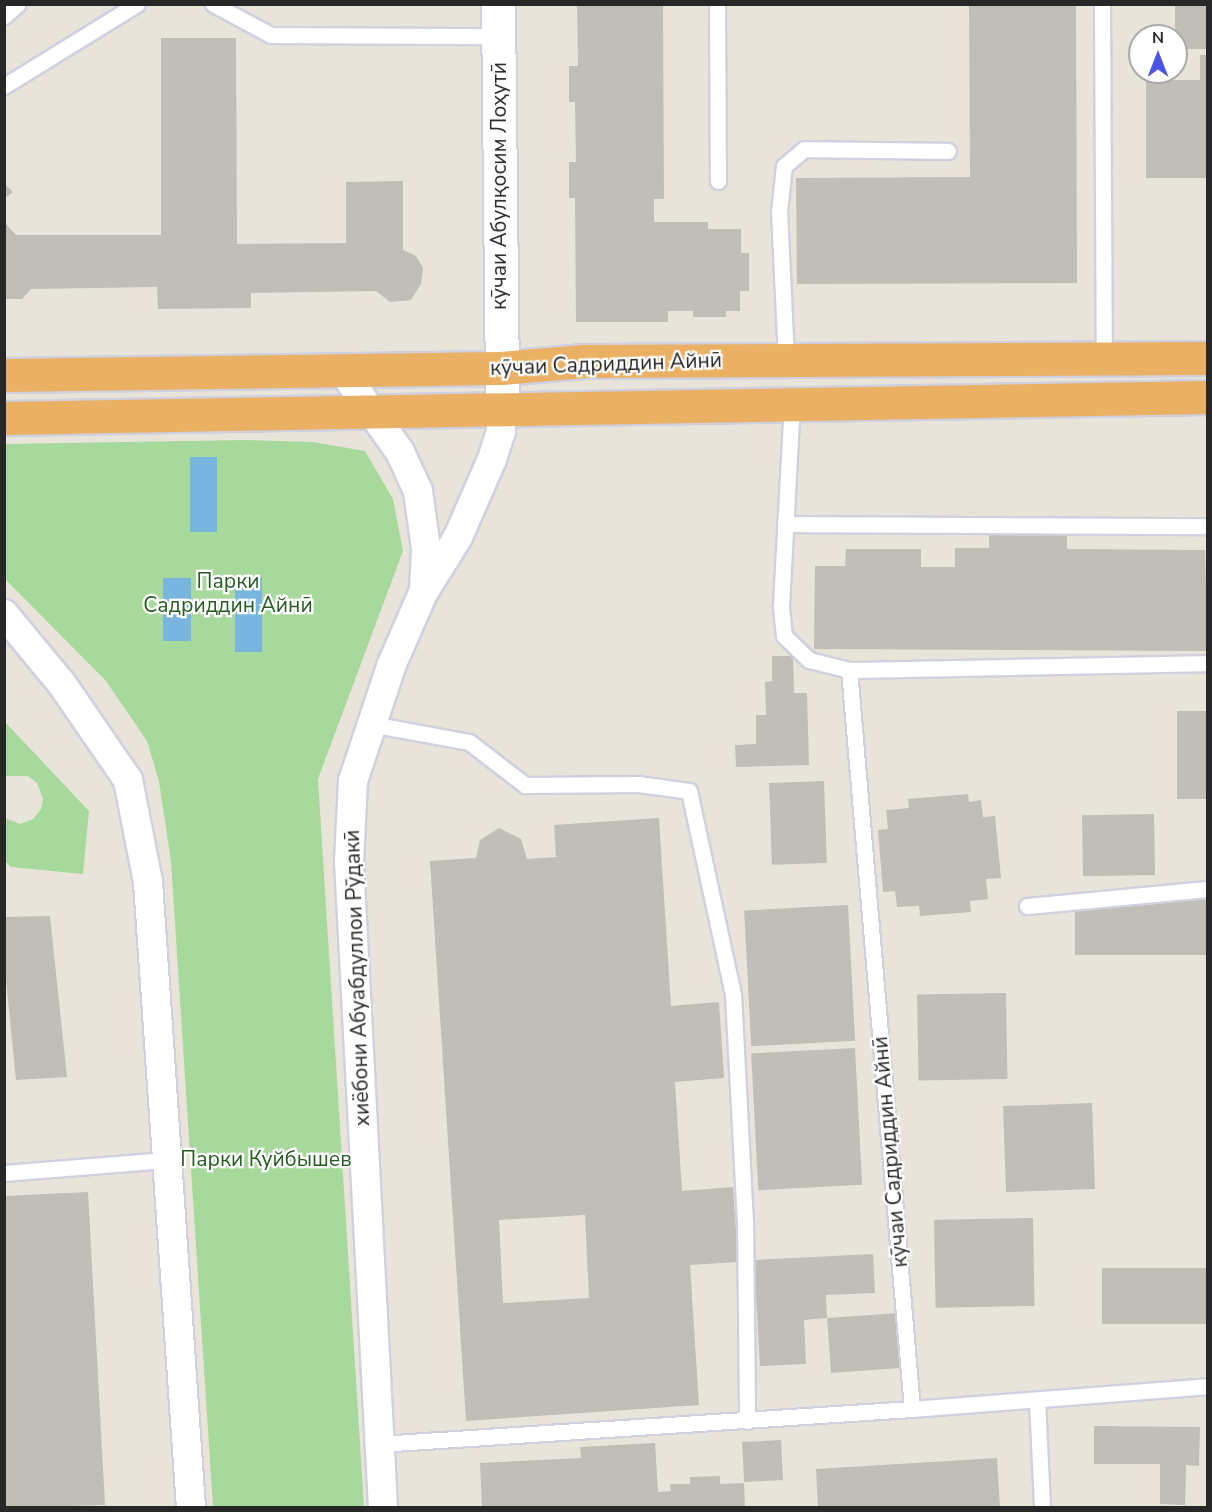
<!DOCTYPE html>
<meta charset="utf-8">
<style>
body{margin:0}
#map{position:relative;width:1212px;height:1512px;overflow:hidden;background:#e8e4da;font-family:"Nunito Sans",sans-serif}
div>[style]{position:absolute}
[style*='--x']{left:calc(var(--x)*1px);top:calc(var(--y)*1px);width:calc(var(--w)*1px);rotate:calc(var(--a)*1deg)}
.green>*{inset:0;background:#a8d99c}
.water>*{inset:0;background:#78b5df;transform-origin:0 0}
.building>*{inset:0;background:#c0beb7;transform-origin:0 0}
.roads{filter:drop-shadow(2px 0 #d0d0df) drop-shadow(-2px 0 #d0d0df) drop-shadow(0 2px #d0d0df) drop-shadow(0 -2px #d0d0df)}
.lane>*{height:15px;margin:-7.5px;padding:0 7.5px;transform-origin:7.5px;border-radius:7.5px;background:#fff}
.street>*{height:28px;margin:-14px;padding:0 14px;transform-origin:14px;border-radius:14px;background:#fff}
.secondary>*{height:33px;margin:-16.5px;padding:0 16.5px;transform-origin:16.5px;border-radius:16.5px;background:#fff}
.highway>*{height:33px;margin:-16.5px;padding:0 16.5px;transform-origin:16.5px;border-radius:16.5px;background:#eab063}
span{translate:-50% -50%;white-space:nowrap;text-align:center;line-height:1.15;-webkit-text-stroke:4.5px #fff;paint-order:stroke}
.street-label{font-size:21px;color:#272727}
.park-label{font-size:21px;color:#255a21}
.frame{position:absolute;inset:0;border:6px solid #272727;pointer-events:none}
.north{position:absolute;left:1128px;top:24px;width:60px;height:60px;box-sizing:border-box;background:#fff;border:2px solid #a9a9a9;border-radius:50%;rotate:0deg;font-size:16px;font-weight:700;line-height:24px;text-align:center;color:#272727}
.north::after{content:'';display:block;margin:auto;width:21px;height:27px;background:#4c53e4;clip-path:polygon(50% 0,100% 100%,50% 72%,0 100%)}
</style>
<div id="map">
<div class="green">
<i style="clip-path:polygon(245px 440px,313px 442px,365px 451px,393px 499px,403px 551px,318px 779px,364px 1507px,213px 1507px,171px 862px,159px 781px,147px 741px,106px 681px,5px 579px,5px 444px)"></i>
<i style="clip-path:polygon(5px 722px,89px 811px,83px 874px,11px 867px,5px 861px,5px 818px,20px 824px,33px 819px,41px 809px,43px 799px,37px 783px,28px 776px,5px 776px)"></i>
</div>
<div class="water">
<i style="left:190px;top:457px;width:27px;height:75px"></i>
<i style="left:235px;top:577px;width:27px;height:75px"></i>
<i style="left:163px;top:578px;width:28px;height:63px"></i>
</div>
<div class="building">
<i style="clip-path:polygon(577px 4px,663px 4px,664px 199px,654px 199px,654px 222px,708px 222px,708px 229px,741px 229px,741px 253px,749px 253px,749px 291px,740px 291px,740px 311px,726px 311px,726px 317px,693px 317px,693px 311px,668px 311px,668px 322px,576px 322px,575px 198px,569px 198px,569px 162px,576px 162px,575px 102px,569px 102px,569px 66px,578px 66px)"></i>
<i style="clip-path:polygon(969px 4px,1076px 4px,1077px 283px,797px 284px,796px 178px,970px 177px)"></i>
<i style="left:1175px;top:5px;width:33px;height:44px"></i>
<i style="clip-path:polygon(161px 38px,236px 38px,237px 244px,346px 243px,346px 182px,403px 181px,403px 250px,416px 256px,423px 268px,421px 284px,411px 300px,390px 302px,376px 291px,251px 293px,251px 308px,158px 309px,157px 287px,31px 289px,22px 299px,4px 299px,4px 222px,16px 235px,161px 235px)"></i>
<i style="clip-path:polygon(1200px 55px,1208px 55px,1208px 178px,1146px 178px,1146px 80px,1200px 80px)"></i>
<i style="clip-path:polygon(4px 183px,13px 192px,4px 199px)"></i>
<i style="clip-path:polygon(989px 530px,1067px 530px,1067px 549px,1205px 550px,1208px 651px,814px 649px,815px 566px,845px 566px,846px 549px,921px 549px,921px 567px,955px 567px,955px 548px,989px 548px)"></i>
<i style="clip-path:polygon(772px 656px,793px 656px,794px 693px,807px 693px,809px 765px,736px 767px,735px 745px,756px 744px,756px 715px,766px 715px,765px 682px,772px 681px)"></i>
<i style="left:1177px;top:711px;width:31px;height:88px"></i>
<i style="left:824px;top:781px;width:82px;height:55px;rotate:88deg"></i>
<i style="clip-path:polygon(968px 794px,969px 802px,981px 800px,983px 817px,995px 816px,1001px 878px,986px 879px,988px 899px,970px 901px,971px 912px,920px 916px,919px 906px,897px 907px,895px 891px,883px 892px,878px 830px,888px 829px,886px 810px,909px 808px,908px 799px)"></i>
<i style="left:1154px;top:814px;width:61px;height:72px;rotate:89deg"></i>
<i style="clip-path:polygon(evenodd,659px 818px,671px 1006px,719px 1002px,724px 1078px,675px 1082px,682px 1191px,733px 1187px,738px 1262px,690px 1265px,699px 1405px,466px 1421px,430px 861px,476px 858px,480px 840px,499px 828px,521px 839px,527px 859px,556px 857px,554px 825px,659px 818px,585px 1215px,589px 1298px,503px 1303px,499px 1220px,585px 1215px)"></i>
<i style="left:1208px;top:900px;width:55px;height:133px;rotate:90deg"></i>
<i style="left:848px;top:905px;width:136px;height:104px;rotate:87deg"></i>
<i style="clip-path:polygon(50px 916px,67px 1077px,16px 1080px,4px 960px,4px 917px)"></i>
<i style="left:1006px;top:993px;width:86px;height:89px;rotate:89deg"></i>
<i style="left:855px;top:1048px;width:137px;height:104px;rotate:87deg"></i>
<i style="left:1092px;top:1103px;width:86px;height:89px;rotate:88deg"></i>
<i style="clip-path:polygon(88px 1192px,105px 1505px,4px 1508px,4px 1196px)"></i>
<i style="left:1033px;top:1218px;width:88px;height:99px;rotate:89deg"></i>
<i style="clip-path:polygon(873px 1254px,875px 1293px,826px 1295px,827px 1318px,804px 1320px,806px 1364px,760px 1366px,754px 1260px)"></i>
<i style="left:1208px;top:1268px;width:56px;height:106px;rotate:90deg"></i>
<i style="left:899px;top:1313px;width:55px;height:72px;rotate:86deg"></i>
<i style="clip-path:polygon(1094px 1426px,1200px 1427px,1199px 1466px,1186px 1465px,1185px 1505px,1160px 1504px,1160px 1464px,1094px 1464px)"></i>
<i style="left:781px;top:1440px;width:40px;height:39px;rotate:87deg"></i>
<i style="clip-path:polygon(655px 1443px,658px 1492px,671px 1491px,670px 1484px,690px 1484px,690px 1477px,720px 1476px,720px 1484px,744px 1483px,745px 1508px,482px 1508px,480px 1463px,581px 1458px,580px 1447px)"></i>
<i style="clip-path:polygon(997px 1458px,1000px 1508px,818px 1508px,816px 1469px)"></i>
</div>
<div class="roads">
<div class="lane">
<i style="--x:213;--y:4;--w:66;--a:28.1"></i>
<i style="--x:271;--y:35;--w:227;--a:0.3"></i>
<i style="--x:717;--y:4;--w:177;--a:89.7"></i>
<i style="--x:1102;--y:4;--w:354;--a:89.7"></i>
<i style="--x:4;--y:16;--w:18;--a:-41"></i>
<i style="--x:4;--y:86;--w:156;--a:-31.7"></i>
<i style="--x:786;--y:359;--w:147;--a:-92.7"></i>
<i style="--x:779;--y:212;--w:46;--a:-83.8"></i>
<i style="--x:784;--y:166;--w:26;--a:-40"></i>
<i style="--x:804;--y:149;--w:144;--a:0.8"></i>
<i style="--x:785;--y:524;--w:423;--a:0.3"></i>
<i style="--x:849;--y:670;--w:359;--a:-1.1"></i>
<i style="--x:371;--y:724;--w:100;--a:10.4"></i>
<i style="--x:469;--y:742;--w:71;--a:37.5"></i>
<i style="--x:525;--y:785;--w:113;--a:-0.5"></i>
<i style="--x:638;--y:784;--w:51;--a:7.8"></i>
<i style="--x:689;--y:791;--w:208;--a:77.8"></i>
<i style="--x:733;--y:994;--w:226;--a:87"></i>
<i style="--x:745;--y:1220;--w:201;--a:89.4"></i>
<i style="--x:1027;--y:906;--w:182;--a:-5.4"></i>
<i style="--x:4;--y:1173;--w:164;--a:-4.6"></i>
<i style="--x:1037;--y:1400;--w:108;--a:87.3"></i>
<i style="--x:912;--y:1409;--w:297;--a:-4.4"></i>
<i style="--x:379;--y:1444;--w:534;--a:-3.76"></i>
<i style="--x:912;--y:1409;--w:742;--a:-94.87"></i>
<i style="--x:849;--y:670;--w:41;--a:-166"></i>
<i style="--x:809;--y:660;--w:35;--a:-136"></i>
<i style="--x:784;--y:636;--w:31;--a:-96"></i>
<i style="--x:781;--y:605;--w:202;--a:-86.9"></i>
</div>
<div class="street">
<i style="--x:342;--y:370;--w:100;--a:54.7"></i>
<i style="--x:400;--y:452;--w:43;--a:65.2"></i>
<i style="--x:418;--y:491;--w:59;--a:82.1"></i>
<i style="--x:426;--y:549;--w:41;--a:92.8"></i>
<i style="--x:4;--y:614;--w:91;--a:50.4"></i>
<i style="--x:62;--y:684;--w:116;--a:55.5"></i>
<i style="--x:128;--y:780;--w:104;--a:78.9"></i>
<i style="--x:148;--y:882;--w:627;--a:86.07"></i>
<i style="--x:383;--y:1508;--w:647;--a:-93.01"></i>
<i style="--x:349;--y:862;--w:81;--a:-87.2"></i>
<i style="--x:353;--y:781;--w:123;--a:-71.6"></i>
<i style="--x:392;--y:664;--w:77;--a:-66.4"></i>
<i style="--x:423;--y:593;--w:66;--a:-58"></i>
<i style="--x:458;--y:537;--w:85;--a:-66.4"></i>
<i style="--x:492;--y:459;--w:28;--a:-72"></i>
<i style="--x:501;--y:432;--w:24;--a:-88"></i>
</div>
<div class="secondary">
<i style="--x:498;--y:4;--w:404;--a:89.4"></i>
</div>
<div class="highway">
<i style="--x:4;--y:375;--w:497;--a:-0.8"></i>
<i style="--x:501;--y:368;--w:83;--a:-4.8"></i>
<i style="--x:584;--y:361;--w:624;--a:-0.28"></i>
<i style="--x:4;--y:418;--w:1204;--a:-1"></i>
</div>
</div>
<div class="street-label">
<span style="left:499px;top:186px;rotate:-90deg">кӯчаи Абулқосим Лоҳутӣ</span>
<span style="left:606px;top:364px;rotate:-2deg">кӯчаи Садриддин Айнӣ</span>
<span style="left:357px;top:978px;rotate:-92deg">хиёбони Абуабдуллои Рӯдакӣ</span>
<span style="left:890px;top:1152px;rotate:-95deg">кӯчаи Садриддин Айнӣ</span>
</div>
<div class="park-label">
<span style="left:228px;top:593px">Парки<br>Садриддин Айнӣ</span>
<span style="left:266px;top:1159px">Парки Куйбышев</span>
</div>
<div class="frame"></div>
<div class="north">N</div>
</div>
